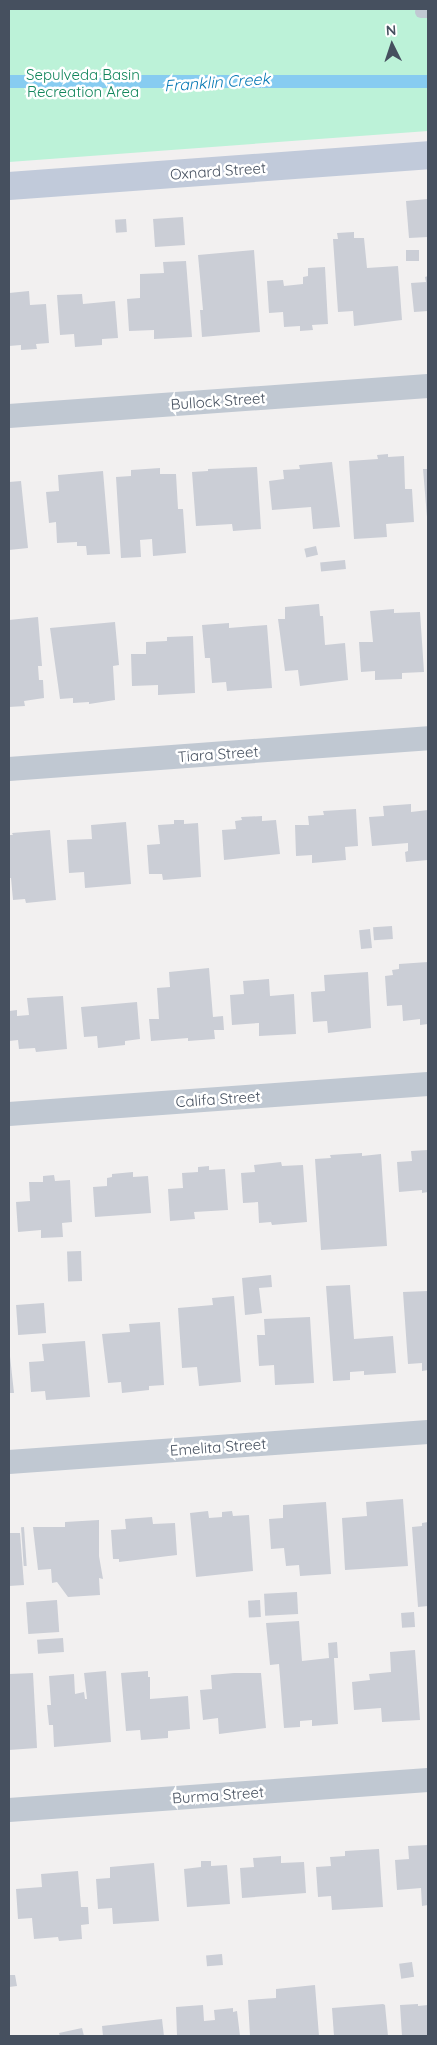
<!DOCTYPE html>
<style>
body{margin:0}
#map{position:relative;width:437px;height:2045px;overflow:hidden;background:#f2f0f0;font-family:Quicksand,sans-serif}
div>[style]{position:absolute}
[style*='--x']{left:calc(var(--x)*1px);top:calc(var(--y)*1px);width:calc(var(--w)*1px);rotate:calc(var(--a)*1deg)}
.green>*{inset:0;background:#bcf2d8}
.water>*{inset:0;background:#87ccf1;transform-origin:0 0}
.building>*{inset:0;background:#cbced6;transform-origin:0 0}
.lane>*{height:12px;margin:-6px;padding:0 6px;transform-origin:6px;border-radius:6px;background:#c0c8d2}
.street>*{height:24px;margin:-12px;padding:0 12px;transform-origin:12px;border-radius:12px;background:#c0c8d2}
.secondary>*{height:28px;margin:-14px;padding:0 14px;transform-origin:14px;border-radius:14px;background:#c1cada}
span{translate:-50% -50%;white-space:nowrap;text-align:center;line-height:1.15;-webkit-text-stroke:5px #fff;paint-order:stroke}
.park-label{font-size:15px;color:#12865c}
.street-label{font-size:15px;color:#46505f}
.water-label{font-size:16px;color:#0477b4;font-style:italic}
.frame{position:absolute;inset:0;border:10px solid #46505f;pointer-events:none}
.north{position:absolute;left:367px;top:20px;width:50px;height:50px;-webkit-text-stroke:4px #fff;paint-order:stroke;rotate:356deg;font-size:14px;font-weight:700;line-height:20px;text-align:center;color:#46505f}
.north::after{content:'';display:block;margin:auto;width:18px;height:22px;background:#46505f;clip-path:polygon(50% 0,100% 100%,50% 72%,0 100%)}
</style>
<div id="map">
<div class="green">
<i style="clip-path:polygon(9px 9px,428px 9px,428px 131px,9px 162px)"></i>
</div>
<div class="water">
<i style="left:428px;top:75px;width:13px;height:420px;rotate:90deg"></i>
</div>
<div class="building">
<i style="clip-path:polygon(428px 199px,428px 237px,409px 238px,406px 201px)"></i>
<i style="left:183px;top:217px;width:28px;height:30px;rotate:86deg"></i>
<i style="left:126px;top:219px;width:13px;height:11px;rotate:86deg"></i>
<i style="clip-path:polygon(354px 232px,354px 238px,364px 238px,367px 268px,398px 266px,402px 320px,354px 326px,353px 311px,338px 312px,333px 239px,338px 239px,337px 233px)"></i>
<i style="clip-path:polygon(254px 250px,260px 332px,202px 337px,200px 310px,203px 310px,198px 255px)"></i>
<i style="left:419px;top:250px;width:11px;height:13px;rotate:90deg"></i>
<i style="clip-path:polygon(186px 261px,192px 337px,154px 339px,154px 330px,129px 331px,127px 299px,140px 298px,140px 274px,164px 273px,163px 262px)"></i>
<i style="clip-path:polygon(325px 267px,328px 324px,312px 325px,313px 330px,300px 331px,300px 326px,284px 327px,283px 312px,269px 313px,267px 281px,283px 280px,284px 286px,303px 284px,303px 277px,308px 276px,308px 268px)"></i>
<i style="clip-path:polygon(428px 276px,428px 311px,414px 312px,411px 283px,426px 282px,425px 277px)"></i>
<i style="clip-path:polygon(29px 291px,30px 305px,46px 304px,49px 343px,36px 344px,37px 349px,21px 350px,21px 345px,9px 346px,9px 293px)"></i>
<i style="clip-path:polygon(82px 294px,83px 304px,115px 301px,118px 338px,102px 339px,102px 345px,75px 347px,74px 334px,60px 335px,57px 295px)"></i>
<i style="clip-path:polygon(388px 454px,388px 457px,404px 456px,405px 489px,412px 489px,414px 522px,386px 524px,387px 537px,354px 539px,349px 461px,378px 459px,377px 455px)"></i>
<i style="clip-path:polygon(332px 462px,340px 527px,313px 529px,311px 507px,272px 510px,269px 481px,284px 479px,283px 470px,300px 469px,299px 465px)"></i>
<i style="clip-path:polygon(257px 467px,261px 529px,233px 531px,232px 524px,196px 526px,192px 472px,208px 471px,208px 469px)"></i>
<i style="clip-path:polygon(160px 468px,160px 474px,176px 474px,178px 509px,183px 509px,186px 553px,153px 556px,152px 539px,140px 540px,141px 557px,121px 558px,116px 477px,131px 476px,131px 470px)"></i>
<i style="clip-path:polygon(423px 469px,428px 469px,428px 517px,427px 517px)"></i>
<i style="clip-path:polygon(103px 471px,110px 554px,87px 555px,86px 546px,77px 546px,77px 542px,57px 543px,56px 522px,49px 523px,46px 492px,59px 491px,58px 475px)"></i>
<i style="clip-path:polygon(21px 481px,28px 548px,9px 550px,9px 482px)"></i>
<i style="left:316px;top:546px;width:9px;height:12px;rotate:77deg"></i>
<i style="left:345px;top:560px;width:9px;height:25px;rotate:84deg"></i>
<i style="clip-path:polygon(319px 604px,320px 616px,323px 616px,325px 645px,345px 643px,348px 680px,300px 686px,298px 670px,285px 671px,278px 619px,285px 619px,285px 607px)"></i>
<i style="clip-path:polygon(394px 609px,394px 613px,420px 612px,424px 672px,402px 673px,402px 679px,375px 680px,375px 671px,361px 672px,359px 642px,373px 642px,370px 611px)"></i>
<i style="clip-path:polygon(38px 617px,42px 666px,38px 666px,39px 680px,43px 680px,44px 698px,24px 701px,25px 706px,9px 707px,9px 620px)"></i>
<i style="clip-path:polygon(115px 622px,119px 665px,113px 666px,115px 700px,89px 704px,89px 702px,73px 703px,73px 698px,60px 699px,50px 628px)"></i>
<i style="clip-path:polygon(229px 623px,229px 628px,267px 625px,272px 688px,227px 691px,226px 682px,212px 683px,210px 658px,205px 658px,202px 625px)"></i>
<i style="clip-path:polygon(193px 636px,195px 693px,158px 695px,158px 685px,132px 686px,131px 654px,146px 654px,146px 642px,167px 641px,167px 637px)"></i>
<i style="clip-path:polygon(411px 804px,411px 812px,428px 810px,428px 860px,406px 862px,405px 852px,408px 851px,408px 843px,372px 846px,369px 817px,384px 816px,383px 806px)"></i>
<i style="clip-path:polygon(356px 809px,358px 846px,345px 847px,346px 860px,312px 863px,312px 855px,296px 856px,295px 825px,309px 825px,308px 816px,324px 815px,323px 811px)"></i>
<i style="clip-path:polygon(262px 816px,262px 821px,276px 820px,280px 854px,224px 860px,222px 830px,236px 829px,235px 821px,242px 820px,241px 817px)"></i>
<i style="clip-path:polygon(174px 820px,184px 820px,184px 824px,198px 823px,201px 877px,163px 880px,162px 874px,149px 874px,147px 845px,160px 844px,158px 825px,174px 824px)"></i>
<i style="clip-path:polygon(126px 822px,131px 884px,85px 888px,84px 872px,69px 873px,67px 840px,92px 839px,91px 825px)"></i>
<i style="clip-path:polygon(50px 830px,56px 900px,26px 903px,25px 899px,13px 900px,11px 878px,9px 878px,9px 835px,13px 835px,12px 833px)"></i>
<i style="left:392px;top:926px;width:13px;height:19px;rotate:86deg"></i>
<i style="left:370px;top:929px;width:19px;height:11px;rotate:84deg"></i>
<i style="clip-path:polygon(428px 962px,428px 1024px,420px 1025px,420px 1019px,403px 1021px,402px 1005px,387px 1006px,385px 976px,393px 975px,392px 970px,399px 969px,399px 964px)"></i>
<i style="clip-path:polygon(209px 968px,213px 1017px,223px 1016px,224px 1030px,214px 1030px,215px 1039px,188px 1041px,188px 1038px,151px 1041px,149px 1019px,159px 1019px,157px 988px,170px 987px,169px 972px)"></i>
<i style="clip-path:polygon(368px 972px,371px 1028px,328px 1033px,327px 1021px,313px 1022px,311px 992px,325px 991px,324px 975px)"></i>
<i style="clip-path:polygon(269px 979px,270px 996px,294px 994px,296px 1034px,259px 1036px,259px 1023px,232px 1025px,230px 995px,244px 994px,243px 981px)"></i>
<i style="clip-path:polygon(63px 996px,67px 1049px,36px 1052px,35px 1048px,19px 1049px,18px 1040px,9px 1041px,9px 1011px,17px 1010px,17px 1016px,29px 1015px,27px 998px)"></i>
<i style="clip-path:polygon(137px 1002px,140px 1039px,125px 1041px,125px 1045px,98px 1048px,97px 1036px,84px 1037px,81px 1007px)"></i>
<i style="clip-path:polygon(428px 1150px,428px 1192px,422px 1193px,422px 1190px,399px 1192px,397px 1162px,412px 1161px,411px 1151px)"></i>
<i style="clip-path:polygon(362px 1153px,362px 1156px,381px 1154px,387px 1246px,321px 1250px,315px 1159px,331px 1158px,330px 1155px)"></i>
<i style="clip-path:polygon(281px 1162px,282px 1166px,303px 1165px,307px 1222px,272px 1225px,271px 1222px,259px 1223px,258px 1202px,243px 1203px,241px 1173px,255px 1172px,254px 1165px)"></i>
<i style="clip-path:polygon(209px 1166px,209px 1170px,225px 1169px,228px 1210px,194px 1212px,195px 1219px,170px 1221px,168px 1189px,183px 1188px,182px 1173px,198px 1172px,198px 1167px)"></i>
<i style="clip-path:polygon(133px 1172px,133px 1177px,148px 1176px,151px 1213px,95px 1217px,93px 1187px,107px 1186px,107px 1178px,112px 1177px,112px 1174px)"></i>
<i style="clip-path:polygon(54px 1175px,55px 1181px,70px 1180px,72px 1222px,62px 1223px,63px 1237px,41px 1238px,41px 1230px,18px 1232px,16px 1202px,30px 1201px,29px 1182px,43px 1182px,43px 1176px)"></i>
<i style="left:81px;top:1251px;width:30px;height:14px;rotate:88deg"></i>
<i style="clip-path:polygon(271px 1275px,272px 1287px,259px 1288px,262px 1313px,245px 1315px,242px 1278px)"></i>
<i style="clip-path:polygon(350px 1285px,354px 1339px,393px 1336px,396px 1373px,364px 1375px,364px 1371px,350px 1372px,350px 1380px,333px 1381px,326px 1286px)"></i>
<i style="clip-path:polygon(428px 1291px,428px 1370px,422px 1371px,422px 1363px,408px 1364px,403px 1292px)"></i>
<i style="clip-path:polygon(234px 1296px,241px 1382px,199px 1386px,197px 1367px,182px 1368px,178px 1308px,213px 1305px,212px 1298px)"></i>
<i style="left:44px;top:1303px;width:30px;height:28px;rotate:86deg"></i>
<i style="clip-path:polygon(310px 1317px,314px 1383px,275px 1385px,274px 1365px,259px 1366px,257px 1335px,265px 1335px,264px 1319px)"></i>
<i style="clip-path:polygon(160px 1322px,164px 1385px,149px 1386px,149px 1390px,122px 1393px,121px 1382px,108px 1383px,102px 1334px,130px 1332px,129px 1324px)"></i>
<i style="clip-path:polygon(85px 1341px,90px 1397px,46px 1400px,45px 1391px,31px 1392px,29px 1362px,44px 1361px,42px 1344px)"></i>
<i style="clip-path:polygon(9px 1347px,14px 1393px,9px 1393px)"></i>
<i style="clip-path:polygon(403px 1499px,408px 1566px,345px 1570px,342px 1518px,367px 1516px,366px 1502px)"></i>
<i style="clip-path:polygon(326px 1502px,331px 1574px,300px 1576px,299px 1565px,286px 1566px,284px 1548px,271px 1549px,269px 1519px,283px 1518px,283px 1505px)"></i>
<i style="clip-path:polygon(208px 1511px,209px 1518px,222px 1517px,222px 1512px,232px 1511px,233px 1516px,249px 1515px,253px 1571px,196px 1577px,190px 1513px)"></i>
<i style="clip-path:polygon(152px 1517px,153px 1524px,175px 1523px,177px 1555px,119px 1562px,119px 1559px,113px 1559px,111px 1530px,126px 1529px,125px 1519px)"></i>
<i style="clip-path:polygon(99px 1520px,99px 1556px,103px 1579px,99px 1578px,100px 1595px,68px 1597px,57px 1582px,52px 1583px,51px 1569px,38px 1570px,33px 1527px,65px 1527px,65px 1522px)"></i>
<i style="clip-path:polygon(428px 1522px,428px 1606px,418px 1607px,412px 1527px,422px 1526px,422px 1523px)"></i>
<i style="left:24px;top:1527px;width:39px;height:3px;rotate:86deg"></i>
<i style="clip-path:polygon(9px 1533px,20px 1533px,24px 1585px,9px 1586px)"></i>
<i style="left:297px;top:1592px;width:22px;height:33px;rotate:87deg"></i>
<i style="left:57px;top:1600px;width:32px;height:31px;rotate:86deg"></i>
<i style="left:260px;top:1600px;width:17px;height:12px;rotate:87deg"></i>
<i style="left:414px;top:1612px;width:15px;height:13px;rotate:86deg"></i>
<i style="clip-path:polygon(299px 1621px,302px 1661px,329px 1658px,328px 1643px,337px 1642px,338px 1658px,334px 1658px,338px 1724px,312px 1726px,312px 1720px,300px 1721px,300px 1727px,284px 1728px,279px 1664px,270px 1665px,266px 1623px)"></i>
<i style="left:63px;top:1638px;width:14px;height:26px;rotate:86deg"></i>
<i style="clip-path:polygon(415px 1650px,420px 1720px,382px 1722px,381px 1708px,354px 1710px,352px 1682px,370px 1680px,369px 1674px,391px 1672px,390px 1652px)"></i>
<i style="clip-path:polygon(106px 1671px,111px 1742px,54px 1747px,53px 1725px,49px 1725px,47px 1705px,51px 1705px,49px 1676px,74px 1674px,75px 1694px,84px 1692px,85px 1699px,87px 1699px,84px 1673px)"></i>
<i style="clip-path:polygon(148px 1671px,148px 1677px,150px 1677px,150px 1699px,188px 1696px,190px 1729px,168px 1731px,168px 1738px,141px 1740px,140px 1730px,126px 1731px,121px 1673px)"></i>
<i style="clip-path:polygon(33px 1673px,37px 1748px,9px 1750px,9px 1674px)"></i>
<i style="clip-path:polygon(234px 1673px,261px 1673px,266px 1728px,219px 1734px,218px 1718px,203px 1720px,200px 1690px,212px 1689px,211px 1675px)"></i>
<i style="clip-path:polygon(428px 1845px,428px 1905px,422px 1906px,421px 1888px,397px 1890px,395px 1860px,409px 1859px,408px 1846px)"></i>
<i style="clip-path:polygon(379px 1849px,383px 1907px,332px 1910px,331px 1896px,318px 1897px,316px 1867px,331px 1866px,330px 1857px,345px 1856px,345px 1851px)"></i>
<i style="clip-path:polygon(281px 1856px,281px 1863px,304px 1862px,306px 1893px,242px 1898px,240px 1868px,254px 1867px,253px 1858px)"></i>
<i style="clip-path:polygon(201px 1861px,211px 1861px,211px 1866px,227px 1865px,230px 1904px,187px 1907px,184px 1869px,201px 1867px)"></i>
<i style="clip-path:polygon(154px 1863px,159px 1921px,113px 1924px,112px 1908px,98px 1909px,96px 1879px,110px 1878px,110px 1867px)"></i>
<i style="clip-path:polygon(78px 1871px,81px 1907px,88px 1907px,89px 1924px,81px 1925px,82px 1939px,59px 1941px,58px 1937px,34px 1939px,32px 1918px,18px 1919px,16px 1889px,42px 1887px,41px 1874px)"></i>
<i style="left:222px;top:1954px;width:11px;height:16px;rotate:85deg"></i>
<i style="left:412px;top:1962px;width:15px;height:13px;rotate:82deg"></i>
<i style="clip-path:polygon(9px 1975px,15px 1975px,17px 1986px,9px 1987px)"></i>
<i style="clip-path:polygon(315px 1985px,319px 2036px,250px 2036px,248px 2000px,276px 1998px,276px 1989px)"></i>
<i style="clip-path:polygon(383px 2004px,385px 2005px,388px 2036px,334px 2036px,332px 2008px)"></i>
<i style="clip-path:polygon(418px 2004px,418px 2006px,428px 2005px,428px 2036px,402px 2036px,400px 2005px)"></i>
<i style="clip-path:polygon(203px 2005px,204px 2021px,215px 2020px,214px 2010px,233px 2008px,233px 2012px,237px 2011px,240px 2036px,177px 2036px,176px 2007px)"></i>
<i style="clip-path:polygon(162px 2019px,164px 2036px,103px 2036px,102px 2026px)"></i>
<i style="clip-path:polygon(82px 2028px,84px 2036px,60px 2036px,59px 2033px)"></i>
</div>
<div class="lane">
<i style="--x:421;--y:12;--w:7;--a:0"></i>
</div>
<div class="street">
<i style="--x:9;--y:416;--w:420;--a:-4.1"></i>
<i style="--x:9;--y:769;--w:420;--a:-4.2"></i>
<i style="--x:9;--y:1114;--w:420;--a:-4.1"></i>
<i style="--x:9;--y:1462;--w:420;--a:-4.1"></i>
<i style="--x:9;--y:1810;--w:420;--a:-4.1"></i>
</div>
<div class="secondary">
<i style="--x:9;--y:186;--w:420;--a:-4.2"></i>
</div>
<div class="park-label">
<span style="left:83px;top:83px">Sepulveda Basin<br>Recreation Area</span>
</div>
<div class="street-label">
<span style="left:218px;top:171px;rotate:-4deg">Oxnard Street</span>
<span style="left:218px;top:401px;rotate:-4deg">Bullock Street</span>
<span style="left:218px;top:754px;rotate:-4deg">Tiara Street</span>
<span style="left:218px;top:1099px;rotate:-4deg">Califa Street</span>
<span style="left:218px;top:1447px;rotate:-4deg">Emelita Street</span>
<span style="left:218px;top:1795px;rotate:-4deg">Burma Street</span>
</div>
<div class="water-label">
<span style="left:217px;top:82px;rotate:-4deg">Franklin Creek</span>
</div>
<div class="frame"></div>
<div class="north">N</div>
</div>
